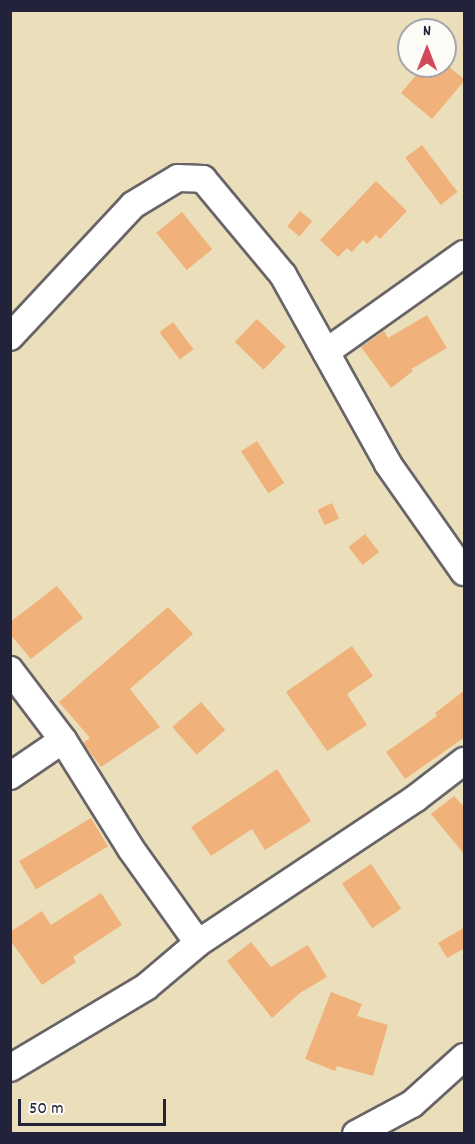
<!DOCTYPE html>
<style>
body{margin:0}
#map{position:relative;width:475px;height:1144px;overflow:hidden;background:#eadfba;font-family:Dekko,sans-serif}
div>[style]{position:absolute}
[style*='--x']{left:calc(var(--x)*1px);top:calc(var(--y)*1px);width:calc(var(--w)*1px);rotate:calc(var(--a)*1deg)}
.building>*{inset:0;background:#f0b17a;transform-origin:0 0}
.roads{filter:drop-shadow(2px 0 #686467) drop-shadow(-2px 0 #686467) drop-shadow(0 2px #686467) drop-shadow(0 -2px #686467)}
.minor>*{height:26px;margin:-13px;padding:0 13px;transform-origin:13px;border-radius:13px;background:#fff}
span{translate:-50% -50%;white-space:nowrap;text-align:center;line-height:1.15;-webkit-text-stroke:6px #fdfcf7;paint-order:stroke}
.frame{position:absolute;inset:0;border:12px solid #22223b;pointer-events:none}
.north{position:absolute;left:397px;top:18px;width:60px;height:60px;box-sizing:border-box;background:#fdfcf7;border:2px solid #a5a5ac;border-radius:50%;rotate:0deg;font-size:16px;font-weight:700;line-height:24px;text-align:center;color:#22223b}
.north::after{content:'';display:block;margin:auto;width:21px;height:27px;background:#d1495b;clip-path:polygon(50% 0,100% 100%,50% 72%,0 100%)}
.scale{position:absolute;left:18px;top:1099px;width:148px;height:27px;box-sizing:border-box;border:3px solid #22223b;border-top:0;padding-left:8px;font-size:18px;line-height:21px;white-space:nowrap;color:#22223b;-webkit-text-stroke:4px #fdfcf7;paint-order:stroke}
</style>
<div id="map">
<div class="building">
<i style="clip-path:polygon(424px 66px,448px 66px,465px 80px,432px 119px,401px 93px)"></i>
<i style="left:422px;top:145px;width:59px;height:21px;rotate:53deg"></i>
<i style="clip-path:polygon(376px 181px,407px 211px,380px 239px,376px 235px,367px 244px,363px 240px,352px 252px,347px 248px,338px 257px,320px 240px)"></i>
<i style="left:300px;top:211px;width:16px;height:20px;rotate:40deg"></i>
<i style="left:182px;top:212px;width:48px;height:33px;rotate:51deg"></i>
<i style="clip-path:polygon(427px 315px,447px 348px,411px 369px,413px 371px,391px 388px,361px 347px,384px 331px,388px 338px)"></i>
<i style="left:257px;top:319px;width:40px;height:32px;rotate:44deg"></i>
<i style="left:173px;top:322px;width:34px;height:17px;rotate:53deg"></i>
<i style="left:257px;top:441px;width:50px;height:19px;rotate:57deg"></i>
<i style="left:332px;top:503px;width:17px;height:16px;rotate:65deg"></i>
<i style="left:365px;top:534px;width:23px;height:21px;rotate:52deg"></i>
<i style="clip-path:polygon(57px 586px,83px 618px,31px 659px,10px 634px,10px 622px)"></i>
<i style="clip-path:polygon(168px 607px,193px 634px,130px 689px,160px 727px,101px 767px,83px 743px,90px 738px,59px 702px)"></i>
<i style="clip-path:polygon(352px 646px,373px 676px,347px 694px,367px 725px,327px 751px,286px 692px)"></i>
<i style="clip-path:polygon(465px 690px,465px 737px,405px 779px,386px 752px,437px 716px,435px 713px)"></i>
<i style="left:201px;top:702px;width:37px;height:38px;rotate:49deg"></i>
<i style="clip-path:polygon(277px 769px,311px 821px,265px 850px,252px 829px,211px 856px,191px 827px)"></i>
<i style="clip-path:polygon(454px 796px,465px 808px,465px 855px,431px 814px)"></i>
<i style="left:91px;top:818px;width:33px;height:84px;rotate:59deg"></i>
<i style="left:371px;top:864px;width:54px;height:35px;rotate:56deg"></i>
<i style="clip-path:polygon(101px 893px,122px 925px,73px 957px,76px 962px,42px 985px,10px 940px,10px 932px,42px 911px,51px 925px)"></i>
<i style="clip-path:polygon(465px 927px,465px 948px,447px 958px,438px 943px)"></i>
<i style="clip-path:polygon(251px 942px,271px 967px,308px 945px,327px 977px,300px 993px,272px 1018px,227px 961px)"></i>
<i style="clip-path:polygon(331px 992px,362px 1004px,357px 1016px,388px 1025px,373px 1076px,337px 1066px,335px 1071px,305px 1059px)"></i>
</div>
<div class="roads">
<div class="minor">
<i style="--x:10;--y:337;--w:180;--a:-47"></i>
<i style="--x:133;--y:205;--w:52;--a:-31"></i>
<i style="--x:178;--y:178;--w:25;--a:2"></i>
<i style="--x:203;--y:179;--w:125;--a:50.2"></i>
<i style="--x:283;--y:275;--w:216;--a:60.9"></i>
<i style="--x:388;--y:464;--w:132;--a:54.9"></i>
<i style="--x:326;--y:352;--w:169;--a:-35.4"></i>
<i style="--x:10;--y:670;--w:88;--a:52.9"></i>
<i style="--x:63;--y:740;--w:128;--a:58"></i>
<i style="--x:131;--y:849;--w:115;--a:54.5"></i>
<i style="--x:198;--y:943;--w:68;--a:139.8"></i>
<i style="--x:146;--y:987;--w:158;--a:149.2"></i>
<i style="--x:10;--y:776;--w:64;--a:-34.2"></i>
<i style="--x:198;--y:943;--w:262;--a:-33.6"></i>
<i style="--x:416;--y:798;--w:61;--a:-37.6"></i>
<i style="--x:356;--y:1134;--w:64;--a:-28.2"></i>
<i style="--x:412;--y:1104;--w:70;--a:-42.1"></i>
</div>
</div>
<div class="frame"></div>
<div class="north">N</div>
<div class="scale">50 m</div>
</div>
